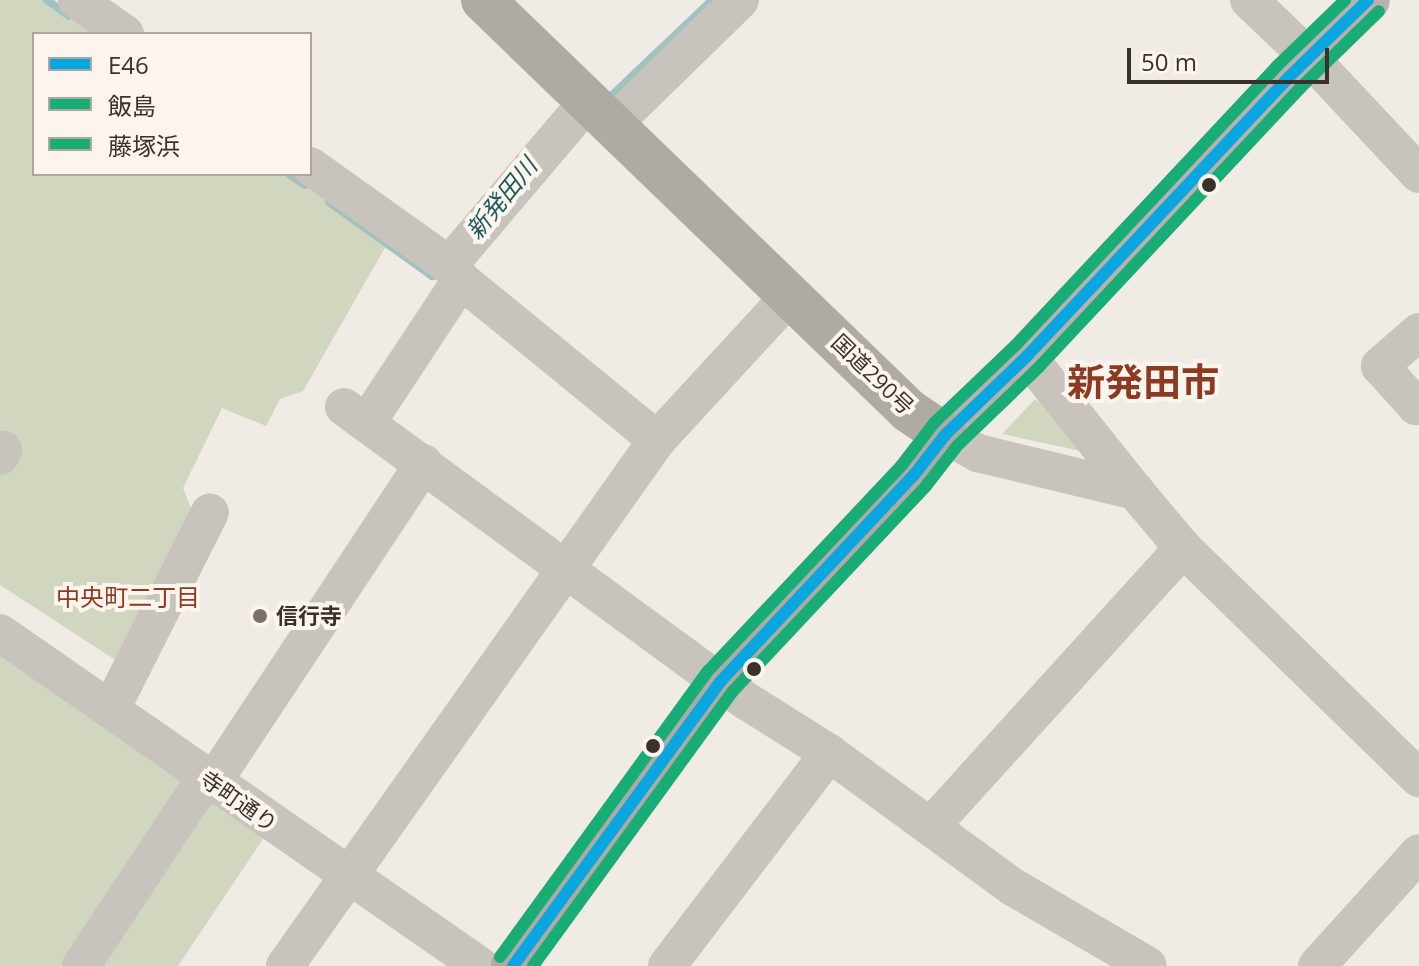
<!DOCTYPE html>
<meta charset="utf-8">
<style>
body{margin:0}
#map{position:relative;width:1419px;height:966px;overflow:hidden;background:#f0ebe5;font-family:"Open Sans","Noto Sans JP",sans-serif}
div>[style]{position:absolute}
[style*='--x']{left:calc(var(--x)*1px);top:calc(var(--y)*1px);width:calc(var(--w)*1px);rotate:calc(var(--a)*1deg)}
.green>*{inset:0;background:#d1d6bf}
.stream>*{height:8px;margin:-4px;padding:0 4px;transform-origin:4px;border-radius:4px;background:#a1c2c1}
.minor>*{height:38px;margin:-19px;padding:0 19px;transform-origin:19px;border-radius:19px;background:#c9c3be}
.major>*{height:44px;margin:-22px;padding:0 22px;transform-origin:22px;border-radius:22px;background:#b8b1ad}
.highway>*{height:44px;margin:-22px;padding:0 22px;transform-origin:22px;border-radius:22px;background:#afaaa4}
.bus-1>*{height:12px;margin:-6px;padding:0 6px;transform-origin:6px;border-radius:6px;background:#09a6df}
.bus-2>*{height:12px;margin:-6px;padding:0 6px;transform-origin:6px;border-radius:6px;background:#18ac77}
.bus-3>*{height:12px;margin:-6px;padding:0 6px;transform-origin:6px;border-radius:6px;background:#18ac77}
.dots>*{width:22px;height:22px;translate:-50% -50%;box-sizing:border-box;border:4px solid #fbf5ee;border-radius:50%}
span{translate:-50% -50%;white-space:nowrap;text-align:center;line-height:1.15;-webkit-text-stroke:8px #fbf5ee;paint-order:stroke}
.street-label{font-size:22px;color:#3b302b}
.poi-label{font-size:22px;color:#3b302b;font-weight:700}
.left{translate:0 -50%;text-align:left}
.water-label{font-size:24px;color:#1f5a5e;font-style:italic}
.neighbourhood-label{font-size:24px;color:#8c3b22}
.town-label{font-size:38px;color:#8c3b22;font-weight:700}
.legend{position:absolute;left:32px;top:32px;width:280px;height:144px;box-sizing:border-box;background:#fbf5ee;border:2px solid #aea6a0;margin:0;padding:10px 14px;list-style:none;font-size:24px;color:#3b302b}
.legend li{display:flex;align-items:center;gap:16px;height:40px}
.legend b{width:40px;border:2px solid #aea6a0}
.scale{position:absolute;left:1127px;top:48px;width:202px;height:36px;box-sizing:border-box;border:4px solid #3b302b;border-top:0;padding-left:10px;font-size:24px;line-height:28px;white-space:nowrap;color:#3b302b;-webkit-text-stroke:6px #fbf5ee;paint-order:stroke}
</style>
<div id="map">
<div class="green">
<i style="clip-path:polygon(0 0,47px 0,94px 34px,34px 34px,34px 174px,289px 174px,387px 244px,303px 391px,280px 399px,266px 426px,222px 408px,183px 488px,196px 521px,117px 661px,0 585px)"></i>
<i style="clip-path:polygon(1035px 399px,1061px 421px,1085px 452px,1002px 434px)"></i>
<i style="clip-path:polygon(0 633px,273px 824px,178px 966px,0 966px)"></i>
</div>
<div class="stream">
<i style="--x:47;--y:0;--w:27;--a:36"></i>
<i style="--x:605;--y:102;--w:148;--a:-43.6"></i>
<i style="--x:289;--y:174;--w:19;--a:35"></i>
<i style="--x:329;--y:202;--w:127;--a:35.7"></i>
<i style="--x:432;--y:276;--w:11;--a:-10"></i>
</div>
<div class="minor">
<i style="--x:77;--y:0;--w:59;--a:35.3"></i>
<i style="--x:1249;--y:0;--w:84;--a:43.6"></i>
<i style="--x:1310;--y:58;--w:159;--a:46.8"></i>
<i style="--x:614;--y:123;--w:176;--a:-44.3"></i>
<i style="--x:310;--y:166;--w:171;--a:35.5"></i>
<i style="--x:449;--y:265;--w:216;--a:-49.7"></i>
<i style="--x:449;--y:265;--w:19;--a:51"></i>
<i style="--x:461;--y:280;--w:253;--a:39.2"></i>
<i style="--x:1419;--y:332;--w:52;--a:138.9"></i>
<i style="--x:1380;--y:366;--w:54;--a:48"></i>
<i style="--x:1416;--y:406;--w:5;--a:-53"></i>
<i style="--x:1027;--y:356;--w:173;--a:51.3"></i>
<i style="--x:344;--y:407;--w:497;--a:36.2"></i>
<i style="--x:745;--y:700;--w:99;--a:32.2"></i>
<i style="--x:829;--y:753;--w:228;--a:36.1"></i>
<i style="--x:1013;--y:887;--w:156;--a:30.3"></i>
<i style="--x:368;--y:421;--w:169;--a:-56.6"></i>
<i style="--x:945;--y:435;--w:38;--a:29"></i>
<i style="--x:978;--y:453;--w:162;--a:13.6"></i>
<i style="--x:1135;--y:491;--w:75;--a:49.9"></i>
<i style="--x:1183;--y:548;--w:330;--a:44.3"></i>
<i style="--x:0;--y:456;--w:7;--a:-63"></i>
<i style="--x:0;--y:633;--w:584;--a:34.75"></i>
<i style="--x:111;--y:709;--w:220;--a:-63.3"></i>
<i style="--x:213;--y:782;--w:382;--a:-56.5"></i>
<i style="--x:932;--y:825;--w:374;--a:-47.8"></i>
<i style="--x:81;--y:966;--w:227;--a:-56.5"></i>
<i style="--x:285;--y:966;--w:644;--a:-54.73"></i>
<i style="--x:657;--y:440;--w:197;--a:-47.3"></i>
<i style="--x:667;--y:966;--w:268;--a:-52.7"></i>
<i style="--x:1317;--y:966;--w:152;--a:-47.9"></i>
</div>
<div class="major">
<i style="--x:945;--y:435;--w:114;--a:-43.9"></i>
<i style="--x:1027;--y:356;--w:383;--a:-46.8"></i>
<i style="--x:1289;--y:77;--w:110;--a:-44.3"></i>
</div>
<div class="highway">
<i style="--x:483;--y:0;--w:592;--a:43.97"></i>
<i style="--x:909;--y:411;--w:43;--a:33.7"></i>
<i style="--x:945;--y:435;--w:51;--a:127.8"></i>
<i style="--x:914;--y:475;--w:284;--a:133.1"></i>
<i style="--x:720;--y:682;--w:351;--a:126.1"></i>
</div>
<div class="bus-1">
<i style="--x:513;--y:966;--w:351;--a:-53.9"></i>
<i style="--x:720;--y:682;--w:284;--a:-46.9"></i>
<i style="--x:914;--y:475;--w:51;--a:-52.2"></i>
<i style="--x:945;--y:435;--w:114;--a:-43.9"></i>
<i style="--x:1027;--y:356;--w:383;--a:-46.8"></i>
<i style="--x:1289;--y:77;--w:110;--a:-44.3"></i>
</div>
<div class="bus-2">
<i style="--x:533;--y:966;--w:339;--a:-54"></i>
<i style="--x:732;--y:692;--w:283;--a:-46.7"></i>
<i style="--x:926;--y:486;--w:51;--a:-52.2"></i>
<i style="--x:957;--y:446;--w:114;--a:-43.9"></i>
<i style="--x:1039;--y:367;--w:382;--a:-46.9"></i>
<i style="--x:1300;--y:88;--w:110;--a:-44.3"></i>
</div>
<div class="bus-3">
<i style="--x:500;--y:957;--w:354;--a:-54"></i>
<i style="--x:708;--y:671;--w:283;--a:-46.7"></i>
<i style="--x:902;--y:465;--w:53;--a:-52.7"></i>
<i style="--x:934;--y:423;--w:113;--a:-43.6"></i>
<i style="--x:1016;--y:345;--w:382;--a:-46.9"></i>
<i style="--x:1277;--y:66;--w:95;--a:-44.1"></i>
</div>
<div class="dots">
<i style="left:1209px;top:185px;background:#3b302b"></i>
<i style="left:260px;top:616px;background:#7a716c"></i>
<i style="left:754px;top:669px;background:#3b302b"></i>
<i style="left:653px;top:746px;background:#3b302b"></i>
</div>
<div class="street-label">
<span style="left:873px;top:374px;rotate:44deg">国道290号</span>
<span style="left:239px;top:801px;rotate:35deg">寺町通り</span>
</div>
<div class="poi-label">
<span class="left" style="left:276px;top:616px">信行寺</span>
</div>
<div class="water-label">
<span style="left:501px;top:198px;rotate:-51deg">新発田川</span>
</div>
<div class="neighbourhood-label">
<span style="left:128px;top:597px">中央町二丁目</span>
</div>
<div class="town-label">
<span style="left:1143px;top:382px">新発田市</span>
</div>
<ul class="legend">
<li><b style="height:10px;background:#09a6df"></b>E46</li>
<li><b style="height:10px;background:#18ac77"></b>飯島</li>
<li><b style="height:10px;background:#18ac77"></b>藤塚浜</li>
</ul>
<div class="scale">50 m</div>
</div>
